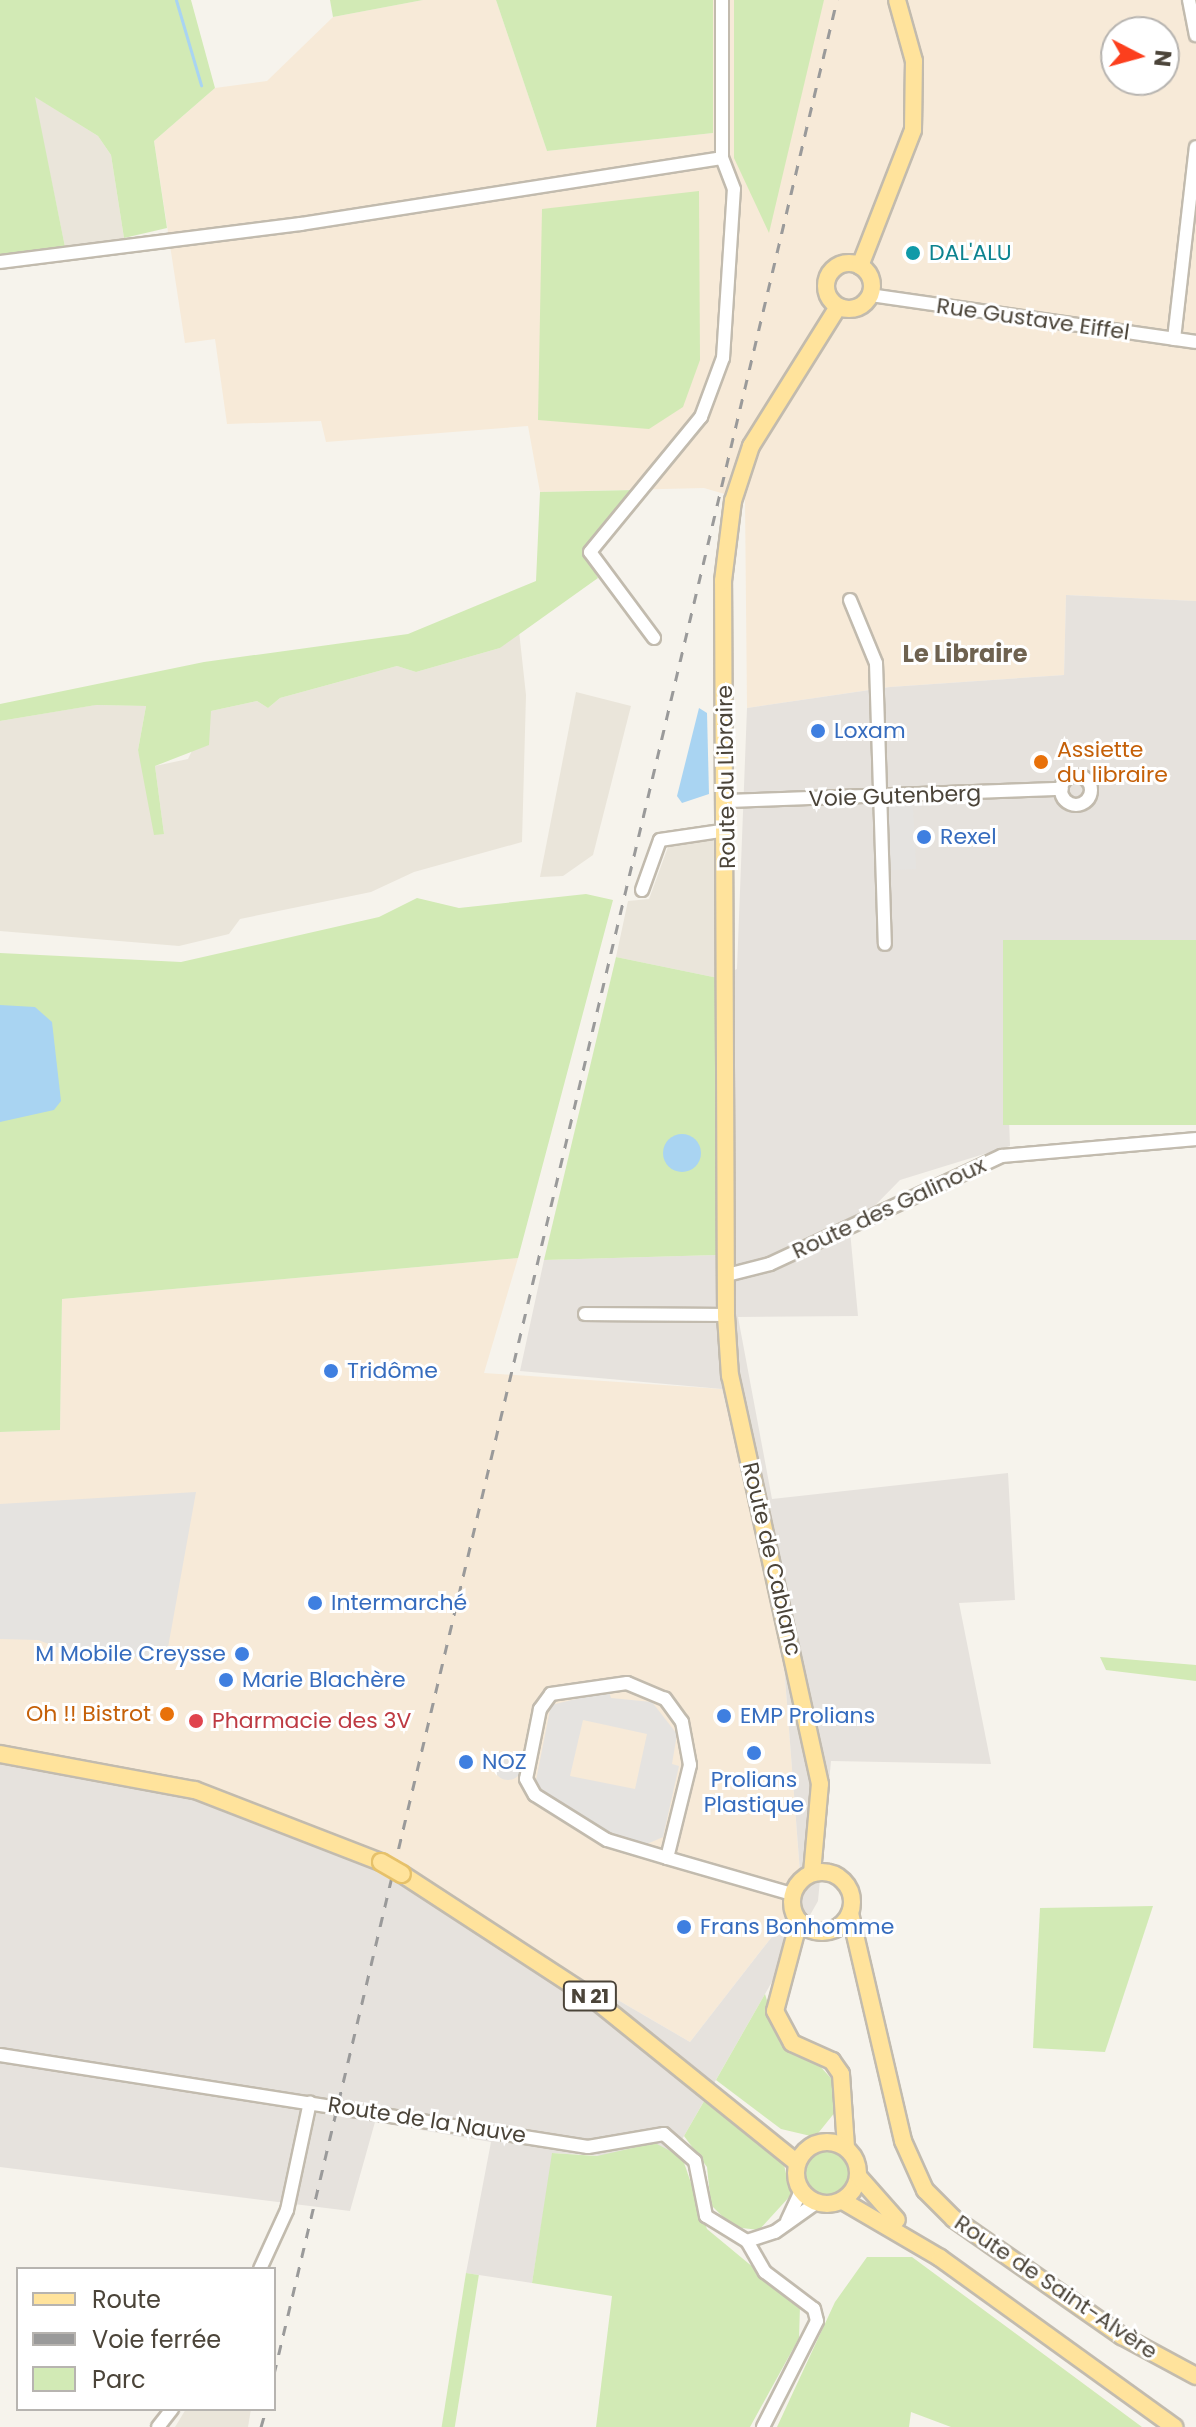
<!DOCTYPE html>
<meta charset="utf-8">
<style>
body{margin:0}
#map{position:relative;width:1196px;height:2427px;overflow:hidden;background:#f6f3ec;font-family:Poppins,sans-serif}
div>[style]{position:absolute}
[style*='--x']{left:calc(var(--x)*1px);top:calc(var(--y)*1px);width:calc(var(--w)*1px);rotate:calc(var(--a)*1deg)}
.residential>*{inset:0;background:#eae5da}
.commercial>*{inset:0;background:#f7ead8}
.industrial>*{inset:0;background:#e6e2dd}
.green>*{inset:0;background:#d2eab5;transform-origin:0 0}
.round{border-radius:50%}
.parking>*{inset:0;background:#e5e3e0;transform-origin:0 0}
.water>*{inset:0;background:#a9d4f2}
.stream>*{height:3px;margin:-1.5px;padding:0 1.5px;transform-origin:1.5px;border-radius:1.5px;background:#a9d4f2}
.roads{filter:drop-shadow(2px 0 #c2bbae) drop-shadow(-2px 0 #c2bbae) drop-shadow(0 2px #c2bbae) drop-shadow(0 -2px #c2bbae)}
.minor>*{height:12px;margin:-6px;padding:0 6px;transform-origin:6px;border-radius:6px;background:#fff}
.minor>.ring{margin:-6px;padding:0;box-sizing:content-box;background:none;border:12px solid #fff;border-radius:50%}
.major>*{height:16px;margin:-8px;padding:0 8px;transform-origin:8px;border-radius:8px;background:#ffe39c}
.major>.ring{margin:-8px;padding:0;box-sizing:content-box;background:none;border:16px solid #ffe39c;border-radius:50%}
.rail>*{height:3px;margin-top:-1.5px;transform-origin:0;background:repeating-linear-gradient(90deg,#9a9a9a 0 10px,transparent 0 20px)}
.bridges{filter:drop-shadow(2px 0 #e6c16a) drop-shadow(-2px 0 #e6c16a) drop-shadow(0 2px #e6c16a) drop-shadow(0 -2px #e6c16a)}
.major-bridge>*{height:16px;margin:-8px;padding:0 8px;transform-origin:8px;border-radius:8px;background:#ffe39c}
.dots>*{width:22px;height:22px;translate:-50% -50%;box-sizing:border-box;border:4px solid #fff;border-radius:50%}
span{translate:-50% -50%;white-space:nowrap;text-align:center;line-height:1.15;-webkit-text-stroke:6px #fff;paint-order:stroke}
.shield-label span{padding:2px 6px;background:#fff;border:2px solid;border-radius:6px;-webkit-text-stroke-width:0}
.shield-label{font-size:20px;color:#4b4439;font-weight:700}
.culture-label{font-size:22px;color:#0d838f}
.left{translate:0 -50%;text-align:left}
.street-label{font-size:22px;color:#4b4439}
.shop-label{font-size:22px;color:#366cbe}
.right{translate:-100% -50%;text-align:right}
.food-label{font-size:22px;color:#c56008}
.health-label{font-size:22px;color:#be3a42}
.neighbourhood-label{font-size:24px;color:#6e6250;font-weight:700}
.legend{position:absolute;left:16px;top:2267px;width:260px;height:144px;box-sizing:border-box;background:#fff;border:2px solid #b7b4b0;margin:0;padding:10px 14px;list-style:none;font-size:24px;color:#4b4439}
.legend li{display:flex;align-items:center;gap:16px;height:40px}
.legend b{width:40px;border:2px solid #b7b4b0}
.north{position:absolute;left:1100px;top:16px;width:80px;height:80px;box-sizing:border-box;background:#fff;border:2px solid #b7b4b0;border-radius:50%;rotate:96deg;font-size:22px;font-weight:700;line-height:32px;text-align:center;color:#4b4439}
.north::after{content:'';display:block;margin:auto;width:28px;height:36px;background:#fc3f1d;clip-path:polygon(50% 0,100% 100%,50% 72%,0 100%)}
</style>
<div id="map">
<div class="residential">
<i style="clip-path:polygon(34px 96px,98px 136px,111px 155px,124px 238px,65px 247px)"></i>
<i style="clip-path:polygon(519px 631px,526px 695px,522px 842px,414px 872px,371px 892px,240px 919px,229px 934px,179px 946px,0 931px,0 721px,95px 705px,146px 706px,138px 750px,164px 834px,155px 766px,188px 759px,211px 711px,257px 701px,268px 708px,280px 698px,397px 666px,416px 672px,500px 648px)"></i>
<i style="clip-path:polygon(576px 692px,631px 706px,593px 855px,563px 876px,540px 877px)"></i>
<i style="clip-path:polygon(722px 840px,718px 978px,616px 957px,628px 901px,649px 899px,669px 844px)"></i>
<i style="clip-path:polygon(186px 2409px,251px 2409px,248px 2427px,175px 2427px)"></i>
</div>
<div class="commercial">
<i style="clip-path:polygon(evenodd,423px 0,496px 0,547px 151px,713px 133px,713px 0,1196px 0,1196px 601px,1066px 595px,1064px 675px,890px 687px,747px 708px,745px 500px,704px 488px,540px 492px,528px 426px,326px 442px,321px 421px,227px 424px,215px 339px,185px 343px,154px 141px,215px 88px,267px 81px,333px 17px,423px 0,1116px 32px,1164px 32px,1164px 80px,1116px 80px,1116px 32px)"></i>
<i style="clip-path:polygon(518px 1258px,484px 1373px,722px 1389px,782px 1639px,802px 1898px,690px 2042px,386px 1865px,0 1757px,0 1432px,60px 1430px,62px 1299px)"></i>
</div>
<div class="industrial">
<i style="clip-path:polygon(1066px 595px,1196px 601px,1196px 940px,1003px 950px,1010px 1146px,900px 1180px,850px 1231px,858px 1316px,738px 1317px,772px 1499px,1008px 1473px,1015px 1600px,959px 1603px,991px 1764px,831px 1761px,818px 1901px,684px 2136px,670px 2160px,553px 2153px,532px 2283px,466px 2273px,491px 2142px,375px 2122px,350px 2211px,0 2167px,0 1757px,195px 1790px,386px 1865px,690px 2042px,802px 1898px,782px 1639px,722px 1389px,520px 1371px,544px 1260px,717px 1255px,718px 978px,737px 969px,747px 708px,890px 687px,1064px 675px)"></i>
</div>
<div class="green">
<i style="clip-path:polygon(0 0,191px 0,215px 88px,154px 141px,167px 228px,124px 238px,111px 155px,98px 136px,35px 97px,65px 247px,0 257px)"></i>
<i style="clip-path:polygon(330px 0,423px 0,333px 17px)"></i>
<i style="clip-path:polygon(496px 0,713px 0,713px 133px,547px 151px)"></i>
<i style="clip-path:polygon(734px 0,824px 0,769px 233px,734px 158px)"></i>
<i style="clip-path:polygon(699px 191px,700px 360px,683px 407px,649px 429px,538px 420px,542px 209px)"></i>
<i style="clip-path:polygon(634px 490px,583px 550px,598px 578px,500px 648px,416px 672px,397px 666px,280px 698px,268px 708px,257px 701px,211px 711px,209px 745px,155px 766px,164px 834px,154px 835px,138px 750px,146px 706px,96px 705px,0 721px,0 704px,204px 662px,408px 634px,536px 581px,540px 492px)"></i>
<i style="clip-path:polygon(586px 894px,613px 900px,518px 1258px,62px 1299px,60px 1430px,0 1432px,0 953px,181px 962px,379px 917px,417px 898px,459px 908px)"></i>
<i style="left:1196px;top:940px;width:185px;height:193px;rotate:90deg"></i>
<i style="clip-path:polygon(616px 957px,718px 978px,717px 1255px,544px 1260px)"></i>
<i style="clip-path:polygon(1100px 1657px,1196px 1665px,1196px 1681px,1106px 1670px)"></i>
<i style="clip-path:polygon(1153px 1906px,1105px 2052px,1033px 2048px,1040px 1908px)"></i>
<i style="clip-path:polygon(765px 1994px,780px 2043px,818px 2064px,839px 2087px,836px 2111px,815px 2137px,781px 2129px,716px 2080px)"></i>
<i style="clip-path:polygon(707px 2096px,782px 2156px,791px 2195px,759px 2230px,733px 2227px,711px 2205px,707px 2167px,684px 2136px)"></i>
<i style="clip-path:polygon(655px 2143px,682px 2157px,707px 2229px,800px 2306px,799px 2338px,750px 2427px,596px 2427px,612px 2296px,532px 2283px,552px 2153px,597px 2156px)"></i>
<i class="round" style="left:805px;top:2149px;width:46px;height:46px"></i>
<i style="clip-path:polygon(867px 2257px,912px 2257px,1142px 2427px,951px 2427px,911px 2412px,909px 2427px,777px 2427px,835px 2302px)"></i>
<i style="left:466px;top:2273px;width:13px;height:158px;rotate:9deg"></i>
</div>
<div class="parking">
<i style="left:913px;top:805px;width:64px;height:25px;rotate:87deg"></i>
<i style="clip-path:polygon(196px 1492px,167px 1653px,97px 1662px,38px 1640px,0 1639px,0 1504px)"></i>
<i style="clip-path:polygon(evenodd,609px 1691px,611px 1698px,652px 1702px,677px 1734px,672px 1764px,679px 1766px,663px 1837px,647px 1844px,605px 1831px,535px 1785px,551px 1705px,609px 1691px,583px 1720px,647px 1734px,635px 1789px,570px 1776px,583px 1720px)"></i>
<i class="round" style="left:494px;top:1752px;width:28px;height:28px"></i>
</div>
<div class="water">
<i style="clip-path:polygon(699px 708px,707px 713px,709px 794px,682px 803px,677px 796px)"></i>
<i style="clip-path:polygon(0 1005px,35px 1007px,52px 1022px,61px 1101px,54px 1110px,0 1122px)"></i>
<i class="round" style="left:663px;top:1134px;width:38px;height:38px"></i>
</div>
<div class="stream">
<i style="--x:176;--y:0;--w:89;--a:73.6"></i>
</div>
<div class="roads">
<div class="minor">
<i style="--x:1189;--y:0;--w:36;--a:79"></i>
<i style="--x:0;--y:262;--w:303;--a:-7.2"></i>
<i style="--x:301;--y:224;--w:426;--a:-8.9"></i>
<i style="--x:870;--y:295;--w:329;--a:8.2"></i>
<i style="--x:1174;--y:339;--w:193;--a:-83.5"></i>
<i style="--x:850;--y:600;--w:68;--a:67.6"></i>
<i style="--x:876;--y:663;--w:281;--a:88.2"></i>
<i style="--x:654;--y:638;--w:107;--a:-126.7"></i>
<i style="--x:590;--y:552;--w:175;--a:-50.6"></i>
<i style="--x:701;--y:417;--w:63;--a:-69.6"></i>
<i style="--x:723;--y:358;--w:169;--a:-86.3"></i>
<i style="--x:734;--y:189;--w:33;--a:-111"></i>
<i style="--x:722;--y:158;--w:158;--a:-90"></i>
<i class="ring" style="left:1061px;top:775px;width:18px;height:18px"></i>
<i style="--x:728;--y:801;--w:334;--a:-2.1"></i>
<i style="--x:642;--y:890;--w:53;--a:-70.2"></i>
<i style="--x:660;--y:840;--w:69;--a:-8.4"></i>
<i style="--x:727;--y:1275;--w:44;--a:-14.3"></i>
<i style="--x:770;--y:1264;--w:256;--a:-25"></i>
<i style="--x:1002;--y:1156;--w:195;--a:-5"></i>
<i style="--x:585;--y:1314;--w:141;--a:0.4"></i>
<i style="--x:667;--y:1858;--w:96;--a:-76.1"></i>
<i style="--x:690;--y:1765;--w:44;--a:-100.5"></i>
<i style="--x:682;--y:1722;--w:29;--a:-126"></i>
<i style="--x:665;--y:1699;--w:41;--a:-157.2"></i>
<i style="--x:627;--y:1683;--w:77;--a:171.8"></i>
<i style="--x:551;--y:1694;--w:19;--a:126"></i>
<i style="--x:540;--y:1709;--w:71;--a:101.3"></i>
<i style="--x:526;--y:1779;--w:18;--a:61"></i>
<i style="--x:535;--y:1795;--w:85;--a:32"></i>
<i style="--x:607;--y:1840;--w:63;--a:16.7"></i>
<i style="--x:667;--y:1858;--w:130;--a:16.1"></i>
<i style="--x:0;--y:2055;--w:595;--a:8.89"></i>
<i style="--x:588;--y:2147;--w:77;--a:-9.7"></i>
<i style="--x:664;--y:2134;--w:41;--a:41.1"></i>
<i style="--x:695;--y:2161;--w:56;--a:78.7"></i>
<i style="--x:706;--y:2216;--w:48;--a:31.4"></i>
<i style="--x:747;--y:2241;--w:29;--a:-18"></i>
<i style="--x:775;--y:2232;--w:50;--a:-35.3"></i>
<i style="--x:787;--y:2221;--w:33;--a:-65"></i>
<i style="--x:747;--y:2241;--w:36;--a:60"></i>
<i style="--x:765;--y:2272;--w:61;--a:37.1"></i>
<i style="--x:814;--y:2309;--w:12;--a:76"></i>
<i style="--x:817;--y:2321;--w:119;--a:117"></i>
<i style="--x:260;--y:2269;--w:65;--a:-65.4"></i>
<i style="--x:287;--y:2210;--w:110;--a:-78"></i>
<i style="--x:158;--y:2427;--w:23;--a:-52"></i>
</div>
<div class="major">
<i class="ring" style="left:826px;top:263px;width:30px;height:30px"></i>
<i style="--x:860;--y:266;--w:146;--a:-68.7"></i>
<i style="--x:913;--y:130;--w:69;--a:-89.2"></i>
<i style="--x:914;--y:61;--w:63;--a:-105.6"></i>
<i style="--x:0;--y:1754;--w:198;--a:10.5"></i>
<i style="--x:195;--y:1790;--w:199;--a:21.2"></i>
<i class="ring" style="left:792px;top:1872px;width:44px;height:44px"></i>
<i style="--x:812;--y:1873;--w:89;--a:-84.9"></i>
<i style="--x:820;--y:1784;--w:418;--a:-102.4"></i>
<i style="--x:730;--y:1376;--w:61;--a:-93.8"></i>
<i style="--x:726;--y:1315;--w:734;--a:-90.23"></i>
<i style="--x:723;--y:581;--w:81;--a:-82.9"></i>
<i style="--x:733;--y:501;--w:58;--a:-71.9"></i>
<i style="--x:751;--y:446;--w:164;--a:-58"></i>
<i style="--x:402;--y:1874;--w:229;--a:33.1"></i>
<i style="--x:594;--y:1999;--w:261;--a:38.9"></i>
<i style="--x:850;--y:1913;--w:234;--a:76.9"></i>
<i style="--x:903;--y:2141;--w:54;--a:65.8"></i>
<i style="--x:925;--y:2190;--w:41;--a:45"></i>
<i style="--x:954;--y:2219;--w:205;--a:34.9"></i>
<i style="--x:1122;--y:2336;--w:84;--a:28.4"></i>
<i style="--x:799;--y:1921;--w:93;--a:104.9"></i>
<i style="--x:775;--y:2011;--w:36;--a:62"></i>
<i style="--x:792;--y:2043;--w:44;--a:24.2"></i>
<i style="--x:832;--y:2061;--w:16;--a:55"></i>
<i style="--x:841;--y:2074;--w:74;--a:86.1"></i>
<i class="ring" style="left:796px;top:2142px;width:46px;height:46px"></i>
<i style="--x:859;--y:2177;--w:57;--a:48.5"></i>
<i style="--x:843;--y:2201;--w:113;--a:30.4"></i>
<i style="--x:940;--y:2258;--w:289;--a:35.8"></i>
</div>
</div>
<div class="rail">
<i style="--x:274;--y:2374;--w:2440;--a:-76.66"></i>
<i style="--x:261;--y:2427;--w:19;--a:-74"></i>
</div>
<div class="bridges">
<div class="major-bridge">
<i style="--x:381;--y:1862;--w:24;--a:30"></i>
</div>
</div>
<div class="dots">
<i style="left:913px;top:253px;background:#0f9aa8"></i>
<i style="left:818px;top:731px;background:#3f7fe0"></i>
<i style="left:1041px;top:762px;background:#e8710a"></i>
<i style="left:924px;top:837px;background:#3f7fe0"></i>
<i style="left:331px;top:1371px;background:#3f7fe0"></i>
<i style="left:315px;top:1603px;background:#3f7fe0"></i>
<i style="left:242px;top:1654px;background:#3f7fe0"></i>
<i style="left:226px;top:1680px;background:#3f7fe0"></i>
<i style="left:167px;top:1714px;background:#e8710a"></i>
<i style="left:724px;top:1716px;background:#3f7fe0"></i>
<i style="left:196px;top:1721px;background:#e0444e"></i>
<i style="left:754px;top:1753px;background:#3f7fe0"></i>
<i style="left:466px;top:1762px;background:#3f7fe0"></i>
<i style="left:684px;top:1927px;background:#3f7fe0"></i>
</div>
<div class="shield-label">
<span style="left:590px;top:1996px">N 21</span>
</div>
<div class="culture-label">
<span class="left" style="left:929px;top:253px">DAL'ALU</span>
</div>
<div class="street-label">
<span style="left:1033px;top:319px;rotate:8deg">Rue Gustave Eiffel</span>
<span style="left:726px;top:777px;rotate:-91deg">Route du Libraire</span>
<span style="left:895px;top:796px;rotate:-2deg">Voie Gutenberg</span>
<span style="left:889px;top:1208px;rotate:-25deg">Route des Galinoux</span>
<span style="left:772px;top:1559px;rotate:77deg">Route de Cablanc</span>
<span style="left:427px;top:2120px;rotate:9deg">Route de la Nauve</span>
<span style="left:1056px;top:2287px;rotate:34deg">Route de Saint-Alvère</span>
</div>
<div class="shop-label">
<span class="left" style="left:834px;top:731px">Loxam</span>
<span class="left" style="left:940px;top:837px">Rexel</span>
<span class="left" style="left:347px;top:1371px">Tridôme</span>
<span class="left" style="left:331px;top:1603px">Intermarché</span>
<span class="right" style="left:226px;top:1654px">M Mobile Creysse</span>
<span class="left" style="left:242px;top:1680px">Marie Blachère</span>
<span class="left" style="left:740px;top:1716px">EMP Prolians</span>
<span class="left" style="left:482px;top:1762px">NOZ</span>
<span style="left:754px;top:1792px">Prolians<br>Plastique</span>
<span class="left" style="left:700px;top:1927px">Frans Bonhomme</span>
</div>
<div class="food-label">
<span class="left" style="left:1057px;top:762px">Assiette<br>du libraire</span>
<span class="right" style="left:151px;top:1714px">Oh !! Bistrot</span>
</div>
<div class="health-label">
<span class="left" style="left:212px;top:1721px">Pharmacie des 3V</span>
</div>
<div class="neighbourhood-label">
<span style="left:965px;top:654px">Le Libraire</span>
</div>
<ul class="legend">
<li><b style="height:10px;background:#ffe39c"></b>Route</li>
<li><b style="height:10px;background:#9a9a9a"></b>Voie ferrée</li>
<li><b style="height:22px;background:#d2eab5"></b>Parc</li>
</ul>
<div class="north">N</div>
</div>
